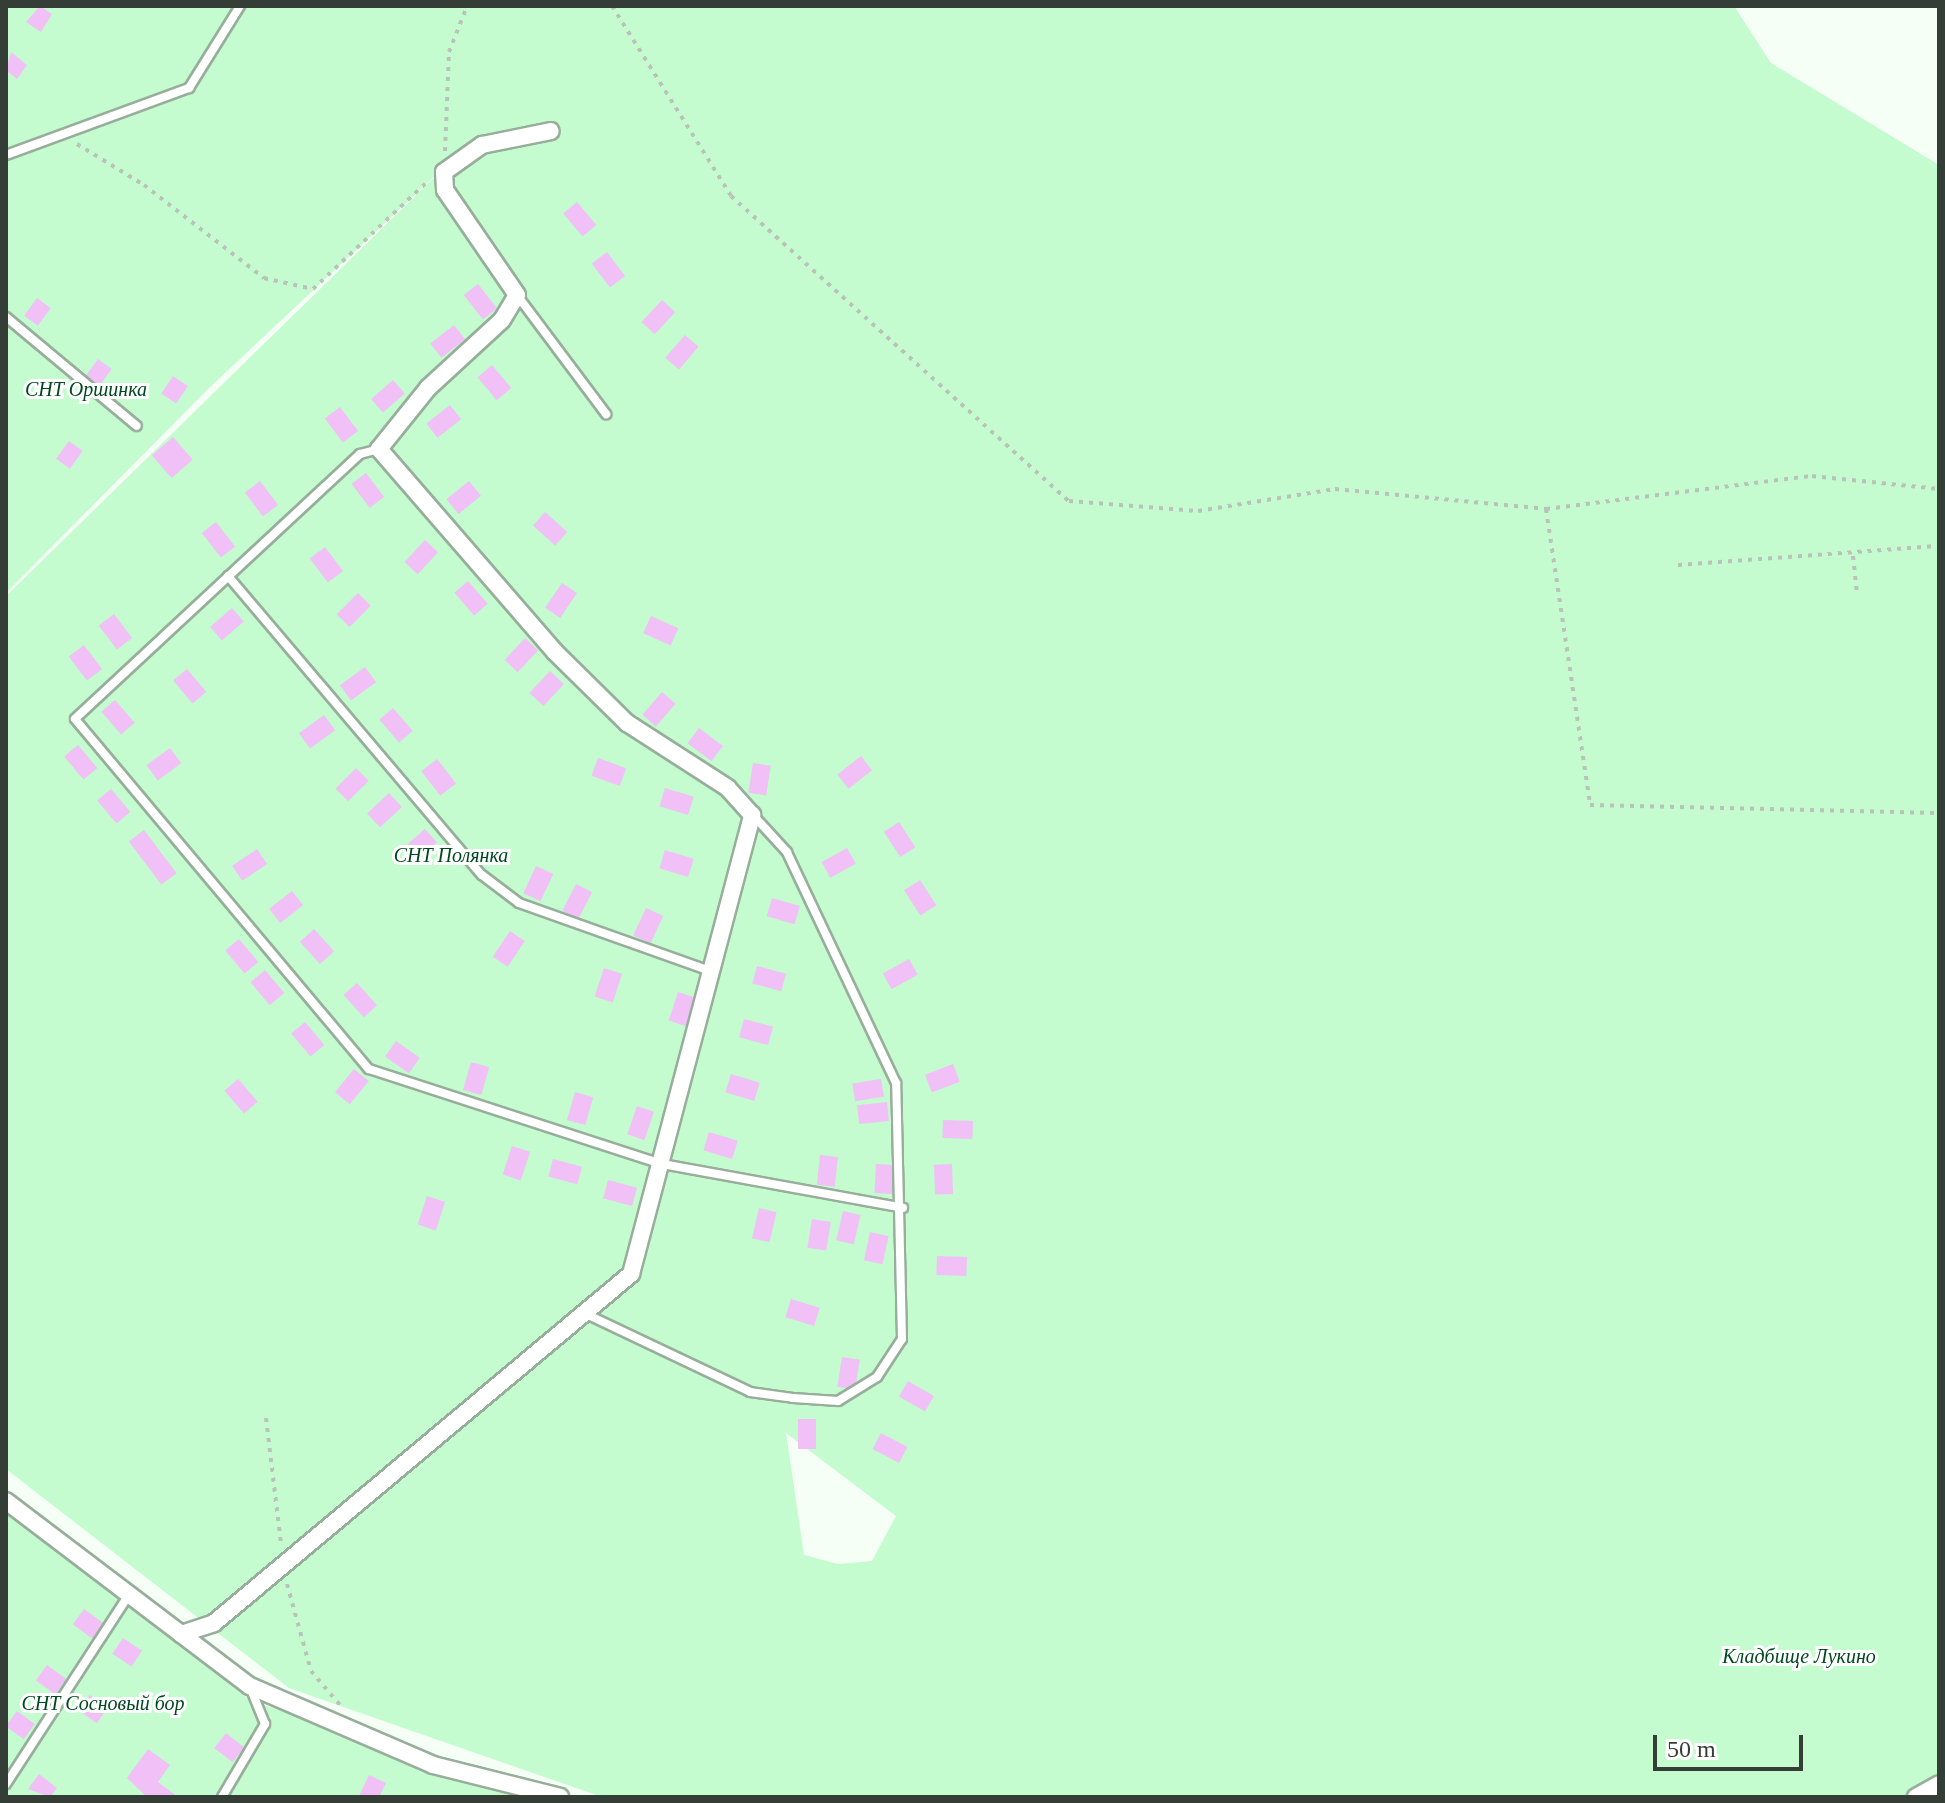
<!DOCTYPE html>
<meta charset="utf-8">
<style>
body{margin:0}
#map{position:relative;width:1945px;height:1803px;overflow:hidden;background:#f5fff6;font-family:Georgia,serif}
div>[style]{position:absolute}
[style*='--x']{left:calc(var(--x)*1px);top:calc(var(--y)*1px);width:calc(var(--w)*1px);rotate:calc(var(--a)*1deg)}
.green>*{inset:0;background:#c4fccf}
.building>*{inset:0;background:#f0c0f6;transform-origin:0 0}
.path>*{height:4px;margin-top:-2px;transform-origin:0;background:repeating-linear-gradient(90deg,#b9c3ba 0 4px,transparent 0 10px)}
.roads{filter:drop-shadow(2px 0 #97ae9b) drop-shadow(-2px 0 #97ae9b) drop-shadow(0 2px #97ae9b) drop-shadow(0 -2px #97ae9b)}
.service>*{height:8px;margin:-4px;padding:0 4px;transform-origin:4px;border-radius:4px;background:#fff}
.minor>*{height:16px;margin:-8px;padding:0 8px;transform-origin:8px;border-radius:8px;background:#fff}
span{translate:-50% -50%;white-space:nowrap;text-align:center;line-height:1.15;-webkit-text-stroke:6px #fff;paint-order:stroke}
.park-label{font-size:20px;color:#00481e;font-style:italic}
.frame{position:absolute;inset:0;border:8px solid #343e36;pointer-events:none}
.scale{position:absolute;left:1653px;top:1735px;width:150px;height:36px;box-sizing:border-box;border:4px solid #343e36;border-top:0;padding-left:10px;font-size:24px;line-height:28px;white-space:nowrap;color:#343e36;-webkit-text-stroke:6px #fff;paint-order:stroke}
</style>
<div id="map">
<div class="green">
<i style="clip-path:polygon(evenodd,6px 6px,1734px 6px,1771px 63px,1939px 165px,1939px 1797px,602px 1797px,289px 1688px,6px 1469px,6px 596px,451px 161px,209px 388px,6px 593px,6px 6px,786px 1433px,896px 1516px,872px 1561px,838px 1564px,804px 1555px,786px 1433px)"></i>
<i style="clip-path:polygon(6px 1501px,251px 1701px,565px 1797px,6px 1797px)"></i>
</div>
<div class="building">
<i style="clip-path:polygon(40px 6px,52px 14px,41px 32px,26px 22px)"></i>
<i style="clip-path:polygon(11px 52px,27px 65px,17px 79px,6px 70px)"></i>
<i style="left:577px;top:202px;width:30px;height:18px;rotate:50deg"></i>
<i style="left:607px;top:252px;width:30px;height:19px;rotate:53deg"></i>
<i style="left:478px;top:284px;width:31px;height:18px;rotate:52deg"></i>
<i style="left:37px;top:298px;width:17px;height:22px;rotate:36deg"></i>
<i style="left:662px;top:300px;width:18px;height:30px;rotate:43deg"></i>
<i style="left:454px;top:325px;width:18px;height:30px;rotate:52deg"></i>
<i style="left:685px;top:335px;width:18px;height:30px;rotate:41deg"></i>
<i style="left:98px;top:359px;width:17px;height:21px;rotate:36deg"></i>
<i style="left:492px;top:365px;width:30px;height:19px;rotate:50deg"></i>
<i style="left:173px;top:376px;width:18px;height:21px;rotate:34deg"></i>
<i style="left:393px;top:380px;width:18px;height:29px;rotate:49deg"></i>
<i style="left:450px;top:405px;width:18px;height:30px;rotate:52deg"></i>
<i style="left:340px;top:407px;width:30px;height:19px;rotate:53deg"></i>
<i style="left:173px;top:437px;width:30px;height:28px;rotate:49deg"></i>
<i style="left:69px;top:441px;width:17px;height:22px;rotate:36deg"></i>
<i style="left:366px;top:473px;width:30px;height:18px;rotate:53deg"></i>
<i style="left:260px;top:481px;width:30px;height:19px;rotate:53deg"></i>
<i style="left:469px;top:481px;width:19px;height:29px;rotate:51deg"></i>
<i style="left:545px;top:512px;width:30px;height:18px;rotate:42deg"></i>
<i style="left:216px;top:522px;width:31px;height:18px;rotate:52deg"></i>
<i style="left:425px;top:540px;width:18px;height:30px;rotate:43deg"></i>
<i style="left:325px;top:547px;width:30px;height:19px;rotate:53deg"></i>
<i style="left:468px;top:581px;width:30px;height:18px;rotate:49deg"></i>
<i style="left:562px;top:583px;width:18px;height:30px;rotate:34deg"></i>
<i style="left:358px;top:593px;width:18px;height:30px;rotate:45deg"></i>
<i style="left:232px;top:608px;width:18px;height:29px;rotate:49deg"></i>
<i style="left:114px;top:614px;width:30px;height:19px;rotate:53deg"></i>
<i style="left:651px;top:616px;width:30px;height:19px;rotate:24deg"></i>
<i style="left:525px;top:638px;width:18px;height:30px;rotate:43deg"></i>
<i style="left:84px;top:645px;width:30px;height:19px;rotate:53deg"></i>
<i style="left:365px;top:667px;width:19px;height:31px;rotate:54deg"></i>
<i style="left:187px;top:669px;width:30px;height:18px;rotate:50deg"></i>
<i style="left:550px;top:671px;width:19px;height:30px;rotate:43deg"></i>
<i style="left:662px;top:692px;width:18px;height:30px;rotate:41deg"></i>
<i style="left:115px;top:700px;width:30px;height:18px;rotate:49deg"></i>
<i style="left:393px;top:708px;width:30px;height:18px;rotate:49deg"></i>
<i style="left:324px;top:715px;width:19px;height:31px;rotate:54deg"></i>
<i style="left:699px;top:728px;width:30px;height:19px;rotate:37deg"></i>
<i style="left:78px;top:745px;width:30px;height:18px;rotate:50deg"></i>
<i style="left:170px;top:748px;width:19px;height:29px;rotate:54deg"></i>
<i style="left:861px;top:756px;width:18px;height:30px;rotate:52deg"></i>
<i style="left:598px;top:758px;width:30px;height:19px;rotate:20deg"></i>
<i style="left:437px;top:759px;width:31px;height:20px;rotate:52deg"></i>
<i style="left:753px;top:763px;width:18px;height:30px;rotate:9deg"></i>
<i style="left:356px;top:768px;width:18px;height:29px;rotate:45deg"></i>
<i style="left:665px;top:788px;width:30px;height:19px;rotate:17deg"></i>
<i style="left:111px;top:789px;width:30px;height:18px;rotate:50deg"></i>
<i style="left:389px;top:793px;width:19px;height:30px;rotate:47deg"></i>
<i style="left:899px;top:822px;width:30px;height:18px;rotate:57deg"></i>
<i style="left:425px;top:829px;width:18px;height:30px;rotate:49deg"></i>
<i style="left:144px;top:830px;width:54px;height:19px;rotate:53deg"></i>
<i style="left:847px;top:848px;width:18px;height:29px;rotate:61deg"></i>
<i style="left:257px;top:849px;width:18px;height:30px;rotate:56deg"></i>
<i style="left:665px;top:850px;width:30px;height:19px;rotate:17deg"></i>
<i style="left:536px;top:866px;width:19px;height:30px;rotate:25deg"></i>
<i style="left:920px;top:880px;width:30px;height:19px;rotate:57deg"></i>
<i style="left:576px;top:884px;width:18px;height:30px;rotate:27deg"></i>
<i style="left:292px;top:891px;width:18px;height:29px;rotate:52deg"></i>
<i style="left:772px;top:898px;width:29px;height:19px;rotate:16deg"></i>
<i style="left:646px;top:908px;width:19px;height:30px;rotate:25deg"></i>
<i style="left:314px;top:929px;width:30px;height:19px;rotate:48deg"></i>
<i style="left:510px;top:931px;width:18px;height:31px;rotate:34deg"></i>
<i style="left:239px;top:939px;width:30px;height:18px;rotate:50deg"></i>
<i style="left:909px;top:959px;width:18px;height:30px;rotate:61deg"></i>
<i style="left:757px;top:966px;width:30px;height:18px;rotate:15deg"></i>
<i style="left:604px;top:968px;width:19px;height:30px;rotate:18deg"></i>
<i style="left:265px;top:970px;width:30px;height:19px;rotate:50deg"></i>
<i style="left:357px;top:983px;width:30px;height:18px;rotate:48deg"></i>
<i style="left:678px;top:992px;width:19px;height:30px;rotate:18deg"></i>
<i style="left:744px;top:1019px;width:30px;height:19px;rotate:15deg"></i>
<i style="left:305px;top:1022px;width:30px;height:18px;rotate:50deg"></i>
<i style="left:396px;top:1041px;width:29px;height:19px;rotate:35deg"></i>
<i style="left:471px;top:1062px;width:19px;height:29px;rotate:16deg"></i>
<i style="left:953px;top:1064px;width:19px;height:30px;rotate:69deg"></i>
<i style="left:354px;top:1069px;width:19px;height:30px;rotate:39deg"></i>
<i style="left:731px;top:1074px;width:30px;height:19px;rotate:17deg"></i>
<i style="left:238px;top:1079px;width:30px;height:18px;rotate:49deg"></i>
<i style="left:881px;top:1079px;width:18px;height:29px;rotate:81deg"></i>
<i style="left:575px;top:1092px;width:19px;height:29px;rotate:16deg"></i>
<i style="left:887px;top:1102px;width:19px;height:30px;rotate:84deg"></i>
<i style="left:637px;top:1106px;width:18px;height:30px;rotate:19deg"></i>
<i style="left:943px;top:1120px;width:30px;height:18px;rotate:2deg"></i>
<i style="left:709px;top:1132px;width:30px;height:19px;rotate:17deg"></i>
<i style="left:512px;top:1146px;width:19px;height:30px;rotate:18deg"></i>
<i style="left:820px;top:1155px;width:18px;height:30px;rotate:6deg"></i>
<i style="left:553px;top:1159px;width:30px;height:18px;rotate:15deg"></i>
<i style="left:876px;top:1164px;width:18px;height:29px;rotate:3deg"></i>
<i style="left:952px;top:1164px;width:30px;height:18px;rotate:88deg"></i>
<i style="left:608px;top:1180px;width:30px;height:19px;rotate:15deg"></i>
<i style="left:427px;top:1196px;width:19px;height:30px;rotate:18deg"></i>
<i style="left:759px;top:1208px;width:18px;height:31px;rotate:13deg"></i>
<i style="left:843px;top:1211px;width:18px;height:30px;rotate:13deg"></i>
<i style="left:812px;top:1219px;width:19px;height:29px;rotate:9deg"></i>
<i style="left:870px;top:1232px;width:19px;height:29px;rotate:12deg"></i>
<i style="left:937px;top:1256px;width:30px;height:19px;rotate:2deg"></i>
<i style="left:791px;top:1299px;width:30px;height:19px;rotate:17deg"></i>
<i style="left:842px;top:1357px;width:18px;height:30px;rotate:9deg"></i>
<i style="left:908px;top:1381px;width:30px;height:18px;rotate:30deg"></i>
<i style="left:798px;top:1419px;width:18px;height:30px"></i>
<i style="left:881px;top:1433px;width:30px;height:18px;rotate:28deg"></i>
<i style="left:84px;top:1609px;width:24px;height:19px;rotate:36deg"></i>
<i style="left:123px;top:1638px;width:23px;height:19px;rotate:34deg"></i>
<i style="left:47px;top:1665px;width:24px;height:19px;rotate:36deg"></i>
<i style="left:90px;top:1695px;width:22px;height:19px;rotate:36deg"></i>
<i style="left:17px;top:1711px;width:22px;height:19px;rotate:36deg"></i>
<i style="left:226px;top:1733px;width:23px;height:19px;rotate:38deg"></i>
<i style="clip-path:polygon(148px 1749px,170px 1765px,158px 1782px,178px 1797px,147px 1797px,127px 1778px)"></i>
<i style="clip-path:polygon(39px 1774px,57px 1788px,50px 1797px,28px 1789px)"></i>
<i style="clip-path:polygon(369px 1775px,386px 1783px,379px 1797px,359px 1796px)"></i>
</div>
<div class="path">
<i style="--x:612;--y:6;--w:224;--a:57.9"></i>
<i style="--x:731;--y:196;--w:455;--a:42.1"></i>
<i style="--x:1069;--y:501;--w:129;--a:4.4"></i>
<i style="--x:1198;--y:511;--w:139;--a:-9.1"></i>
<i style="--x:1335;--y:489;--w:212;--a:5.4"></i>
<i style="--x:1546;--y:509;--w:268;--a:-7.1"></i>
<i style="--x:1812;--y:476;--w:128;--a:5.8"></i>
<i style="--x:77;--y:144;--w:79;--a:31.5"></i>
<i style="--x:144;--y:185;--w:152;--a:37.8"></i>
<i style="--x:264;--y:278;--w:50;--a:12.7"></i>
<i style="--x:313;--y:289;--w:158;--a:-43.2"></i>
<i style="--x:445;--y:151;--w:99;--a:-87.7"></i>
<i style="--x:449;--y:52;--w:49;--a:-68.6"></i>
<i style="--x:1546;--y:509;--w:299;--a:81.5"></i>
<i style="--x:1590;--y:805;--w:349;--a:1.3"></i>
<i style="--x:1853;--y:556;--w:39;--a:84"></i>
<i style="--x:1678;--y:565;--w:262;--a:-4.2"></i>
<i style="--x:266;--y:1418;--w:126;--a:83.2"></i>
<i style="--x:287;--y:1584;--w:90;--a:74.6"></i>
<i style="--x:311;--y:1671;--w:45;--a:49.5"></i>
</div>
<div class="roads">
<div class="service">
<i style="--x:6;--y:155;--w:195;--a:-20.1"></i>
<i style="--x:189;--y:88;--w:97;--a:-58.1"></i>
<i style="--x:517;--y:295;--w:149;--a:53.2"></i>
<i style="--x:6;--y:317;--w:170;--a:39.8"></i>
<i style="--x:379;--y:449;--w:20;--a:165"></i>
<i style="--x:360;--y:454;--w:389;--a:137.1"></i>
<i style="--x:75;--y:719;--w:457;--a:50"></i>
<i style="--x:369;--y:1069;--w:308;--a:18"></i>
<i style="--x:662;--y:1164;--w:245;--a:10.3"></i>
<i style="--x:228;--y:576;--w:392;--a:49.7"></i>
<i style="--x:482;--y:875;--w:46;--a:37.1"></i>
<i style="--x:519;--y:903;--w:203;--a:19.6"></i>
<i style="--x:584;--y:1313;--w:184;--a:25.4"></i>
<i style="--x:750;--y:1392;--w:43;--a:7.9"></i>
<i style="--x:793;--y:1398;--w:45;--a:3.8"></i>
<i style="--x:838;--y:1401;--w:46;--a:-31.6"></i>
<i style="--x:877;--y:1377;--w:45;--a:-56.7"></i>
<i style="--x:902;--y:1339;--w:256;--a:-91.3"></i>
<i style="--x:896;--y:1083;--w:255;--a:-115.3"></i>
<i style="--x:787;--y:852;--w:50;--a:-132.6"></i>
<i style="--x:6;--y:1784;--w:224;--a:-57"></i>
<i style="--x:222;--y:1797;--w:85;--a:-59.5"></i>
<i style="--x:265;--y:1724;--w:40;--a:-112"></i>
</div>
<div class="minor">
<i style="--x:6;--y:1501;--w:306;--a:37.2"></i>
<i style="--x:250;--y:1686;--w:199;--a:23.3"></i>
<i style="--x:433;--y:1765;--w:131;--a:14.1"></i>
<i style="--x:181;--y:1634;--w:35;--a:-18"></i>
<i style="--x:214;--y:1623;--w:544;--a:-39.93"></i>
<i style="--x:631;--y:1274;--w:475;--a:-75.2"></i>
<i style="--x:752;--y:815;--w:36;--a:-132"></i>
<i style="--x:728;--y:788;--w:120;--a:-147.2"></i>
<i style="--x:627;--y:723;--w:101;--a:-135.4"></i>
<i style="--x:555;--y:652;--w:269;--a:-130.9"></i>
<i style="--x:379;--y:449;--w:78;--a:-51.2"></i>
<i style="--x:428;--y:388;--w:100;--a:-42.6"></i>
<i style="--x:502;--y:320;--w:29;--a:-59"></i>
<i style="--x:517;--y:295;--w:127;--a:-124.4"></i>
<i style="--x:445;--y:190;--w:18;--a:-93"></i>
<i style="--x:444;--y:172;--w:47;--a:-35.4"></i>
<i style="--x:482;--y:145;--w:70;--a:-11.5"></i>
<i style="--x:1916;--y:1797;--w:26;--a:-29"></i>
</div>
</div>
<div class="park-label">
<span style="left:86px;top:389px">СНТ Оршинка</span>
<span style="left:451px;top:855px">СНТ Полянка</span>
<span style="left:1799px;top:1656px">Кладбище Лукино</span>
<span style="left:103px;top:1703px">СНТ Сосновый бор</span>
</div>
<div class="frame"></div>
<div class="scale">50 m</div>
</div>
